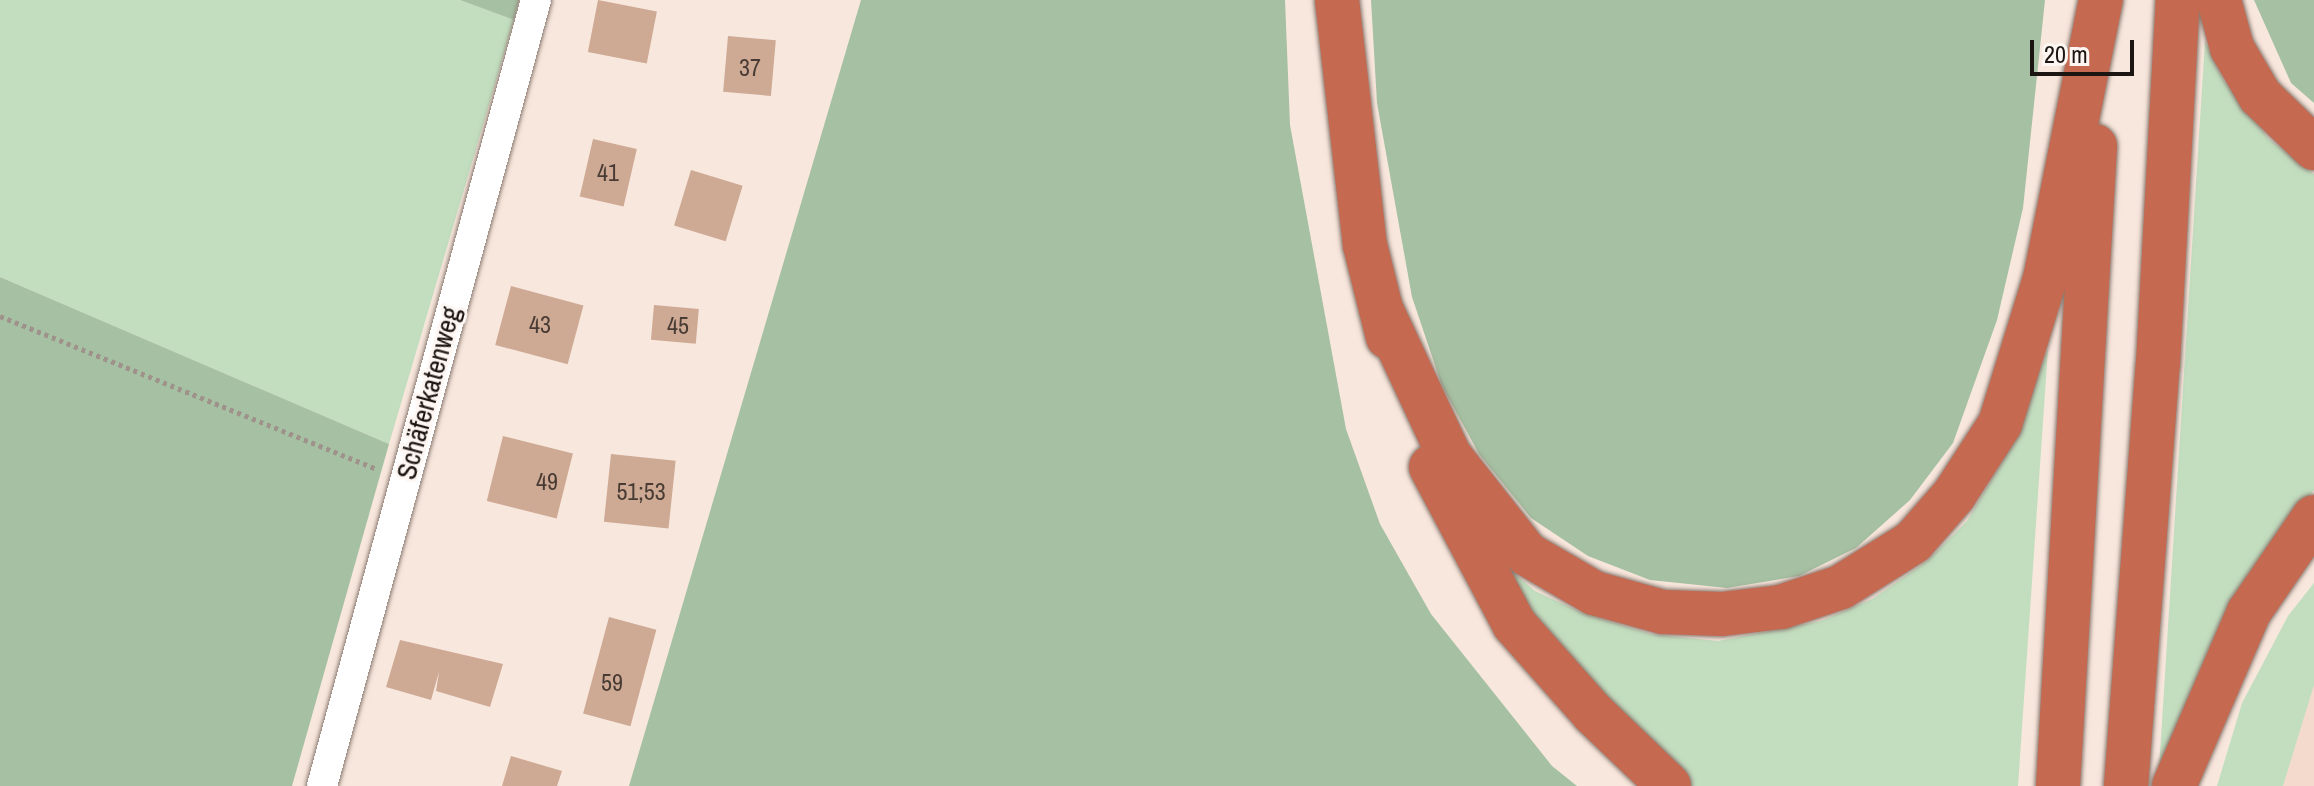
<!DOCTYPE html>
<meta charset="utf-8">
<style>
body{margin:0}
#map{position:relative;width:2314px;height:786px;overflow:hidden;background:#f8e7dd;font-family:"Archivo Narrow",sans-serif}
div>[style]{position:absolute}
.built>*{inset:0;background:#f3dacc}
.green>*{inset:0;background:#c2debf}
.forest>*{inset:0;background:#a5c0a2}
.building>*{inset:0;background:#ceaa95;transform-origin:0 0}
.path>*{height:5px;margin-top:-2.5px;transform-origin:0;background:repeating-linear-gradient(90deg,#9f928b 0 4px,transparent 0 8px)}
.roads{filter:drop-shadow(0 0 2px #8a7a71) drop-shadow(0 0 2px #8a7a71)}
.minor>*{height:30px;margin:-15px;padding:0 15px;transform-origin:15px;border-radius:15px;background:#fff}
.motorway>*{height:44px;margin:-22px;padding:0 22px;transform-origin:22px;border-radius:22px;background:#c56950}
span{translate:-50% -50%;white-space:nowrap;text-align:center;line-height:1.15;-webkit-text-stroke:6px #fdf6f2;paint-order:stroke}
.number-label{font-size:24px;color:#483b33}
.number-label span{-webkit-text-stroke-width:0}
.street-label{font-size:28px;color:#1c1612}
.scale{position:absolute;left:2030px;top:40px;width:104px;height:36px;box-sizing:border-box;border:4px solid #1c1612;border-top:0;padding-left:10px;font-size:24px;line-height:28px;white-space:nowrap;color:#1c1612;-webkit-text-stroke:6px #fdf6f2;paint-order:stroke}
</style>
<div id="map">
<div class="built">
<i style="clip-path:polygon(2314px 685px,2314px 786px,2283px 786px,2313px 687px)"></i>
</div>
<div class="green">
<i style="clip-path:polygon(0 0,460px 0,514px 20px,389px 444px,0 277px)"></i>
<i style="clip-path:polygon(2205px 41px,2224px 81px,2269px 139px,2314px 174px,2314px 490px,2261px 561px,2159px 769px)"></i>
<i style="clip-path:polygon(2048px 349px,2018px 786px,1691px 786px,1605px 708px,1476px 540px,1535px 591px,1585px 614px,1651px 634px,1718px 641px,1821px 621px,1872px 599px,1926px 562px,1967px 521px,2009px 450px)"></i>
<i style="clip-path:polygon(2314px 583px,2314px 685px,2283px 786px,2217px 786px,2242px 703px,2288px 616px)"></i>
</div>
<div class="forest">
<i style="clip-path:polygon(460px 0,519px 0,514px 20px)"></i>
<i style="clip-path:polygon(861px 0,1285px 0,1290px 125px,1346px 429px,1380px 524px,1431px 614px,1552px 766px,1577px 786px,629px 786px)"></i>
<i style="clip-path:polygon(1371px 0,2045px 0,2023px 208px,1997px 320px,1953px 443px,1910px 500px,1856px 548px,1799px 576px,1727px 588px,1650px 580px,1588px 556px,1531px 518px,1479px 454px,1442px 386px,1412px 297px,1377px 103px)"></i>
<i style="clip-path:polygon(2254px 0,2314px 0,2314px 103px,2291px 83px)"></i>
<i style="clip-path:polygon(0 277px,389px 444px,292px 786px,0 786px)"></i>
</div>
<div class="building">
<i style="left:598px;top:0;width:60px;height:53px;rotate:11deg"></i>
<i style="left:728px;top:36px;width:48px;height:56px;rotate:5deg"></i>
<i style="left:593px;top:139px;width:45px;height:59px;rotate:13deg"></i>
<i style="left:691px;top:170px;width:54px;height:58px;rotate:17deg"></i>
<i style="left:511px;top:286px;width:75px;height:61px;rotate:15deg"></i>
<i style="left:654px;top:305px;width:45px;height:35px;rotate:5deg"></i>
<i style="left:503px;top:436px;width:72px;height:67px;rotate:14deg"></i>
<i style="left:611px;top:454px;width:65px;height:68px;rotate:6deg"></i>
<i style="left:609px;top:617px;width:49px;height:100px;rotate:15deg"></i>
<i style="clip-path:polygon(400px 640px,503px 664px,490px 707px,436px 691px,439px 672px,431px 700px,386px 687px)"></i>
<i style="clip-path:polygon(511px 756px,562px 771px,557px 786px,502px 786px)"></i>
</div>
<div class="path">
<i style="left:0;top:316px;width:407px;rotate:22.1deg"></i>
</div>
<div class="roads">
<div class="minor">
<i style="left:322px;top:786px;width:815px;rotate:-74.77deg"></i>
</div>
<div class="motorway">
<i style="left:1337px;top:0;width:247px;rotate:83.5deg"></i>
<i style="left:1365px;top:245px;width:95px;rotate:76deg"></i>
<i style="left:2219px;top:0;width:50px;rotate:74.8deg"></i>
<i style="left:2232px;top:48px;width:56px;rotate:59.7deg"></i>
<i style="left:2260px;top:96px;width:75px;rotate:43.9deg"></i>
<i style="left:1381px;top:309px;width:161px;rotate:65deg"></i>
<i style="left:1449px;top:455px;width:126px;rotate:51.8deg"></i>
<i style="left:1527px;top:554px;width:78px;rotate:30.2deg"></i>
<i style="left:1594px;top:593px;width:72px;rotate:15.4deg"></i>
<i style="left:1663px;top:612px;width:59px;rotate:1.9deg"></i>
<i style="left:1722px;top:614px;width:59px;rotate:-6.8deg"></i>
<i style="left:1781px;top:607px;width:63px;rotate:-18.4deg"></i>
<i style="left:1841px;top:587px;width:85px;rotate:-32deg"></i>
<i style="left:1913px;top:542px;width:62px;rotate:-48.9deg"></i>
<i style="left:1954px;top:495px;width:85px;rotate:-57.1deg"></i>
<i style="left:2000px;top:424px;width:152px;rotate:-72.8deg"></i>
<i style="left:2045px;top:279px;width:285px;rotate:-78.7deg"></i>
<i style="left:1431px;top:467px;width:178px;rotate:62.1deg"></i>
<i style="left:1514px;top:624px;width:119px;rotate:48.4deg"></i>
<i style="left:1593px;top:713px;width:105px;rotate:43.8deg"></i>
<i style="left:2058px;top:786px;width:641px;rotate:-86.69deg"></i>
<i style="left:2126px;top:786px;width:423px;rotate:-85.7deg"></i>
<i style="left:2158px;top:364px;width:365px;rotate:-86.9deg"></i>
<i style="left:2174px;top:786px;width:189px;rotate:-66.7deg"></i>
<i style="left:2249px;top:612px;width:115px;rotate:-55.6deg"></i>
</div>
</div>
<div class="number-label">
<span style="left:750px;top:68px">37</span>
<span style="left:608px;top:173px">41</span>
<span style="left:540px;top:325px">43</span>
<span style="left:678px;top:326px">45</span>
<span style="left:547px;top:482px">49</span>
<span style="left:641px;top:492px">51;53</span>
<span style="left:612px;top:683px">59</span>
</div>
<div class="street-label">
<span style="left:428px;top:393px;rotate:-75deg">Schäferkatenweg</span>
</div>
<div class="scale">20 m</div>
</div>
